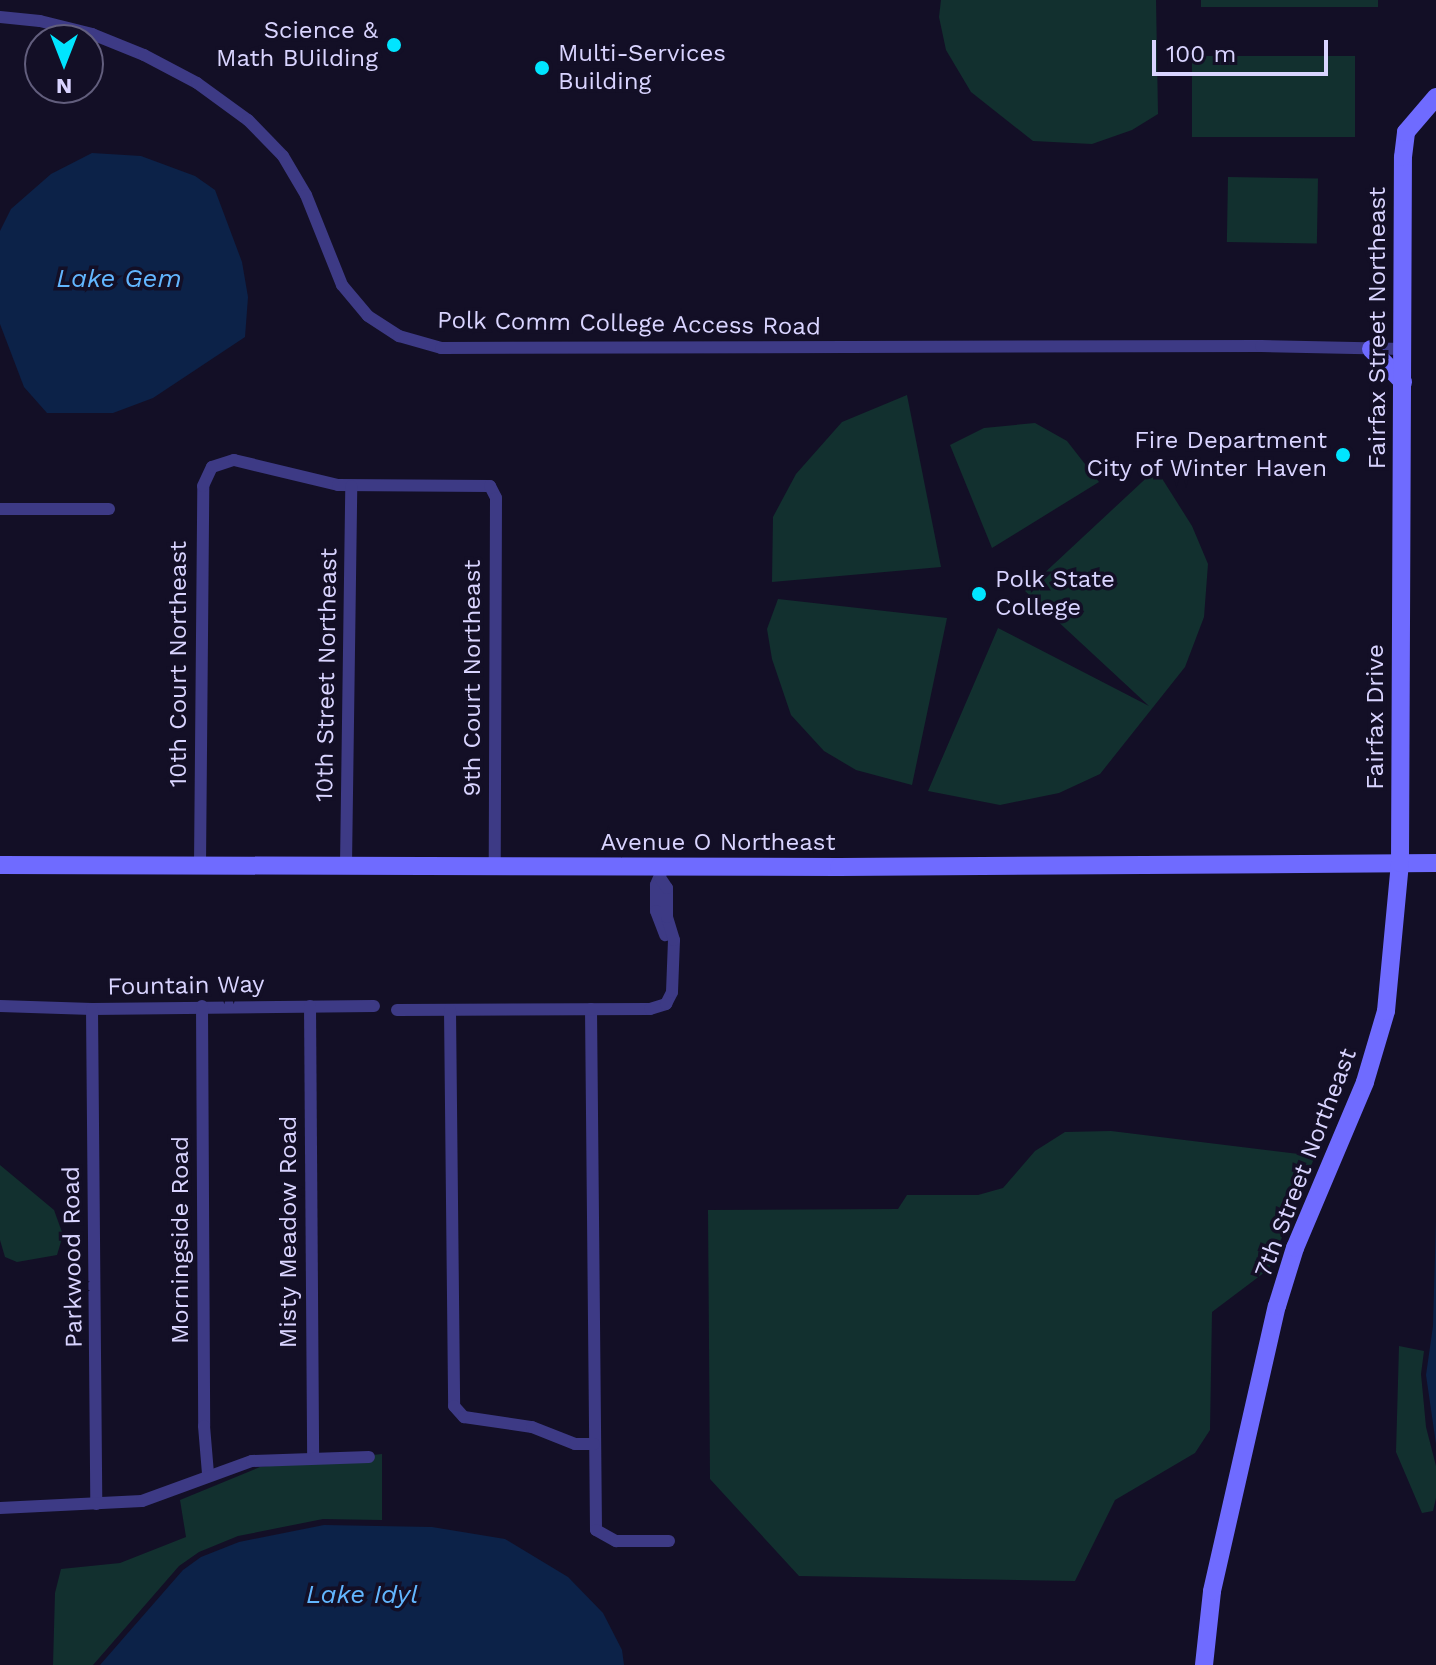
<!DOCTYPE html>
<style>
body{margin:0}
#map{position:relative;width:1436px;height:1665px;overflow:hidden;background:#130f26;font-family:"Work Sans",sans-serif}
div>[style]{position:absolute}
.green>*{inset:0;background:#12302f;transform-origin:0 0}
.water>*{inset:0;background:#0c2248}
.street>*{height:12px;margin:-6px;padding:0 6px;transform-origin:6px;border-radius:6px;background:#3d3a85}
.secondary>*{height:18px;margin:-9px;padding:0 9px;transform-origin:9px;border-radius:9px;background:#6f6bff}
.dots>*{width:22px;height:22px;translate:-50% -50%;box-sizing:border-box;border:4px solid #130f26;border-radius:50%}
span{translate:-50% -50%;white-space:nowrap;text-align:center;line-height:1.15;-webkit-text-stroke:7px #130f26;paint-order:stroke}
.poi-label{font-size:24px;color:#d9d4ff}
.right{translate:-100% -50%;text-align:right}
.left{translate:0 -50%;text-align:left}
.street-label{font-size:24px;color:#d9d4ff}
.water-label{font-size:26px;color:#62b6ff;font-style:italic}
.north{position:absolute;left:24px;top:24px;width:80px;height:80px;box-sizing:border-box;background:#130f26;border:2px solid #625e7d;border-radius:50%;rotate:180deg;font-size:22px;font-weight:700;line-height:32px;text-align:center;color:#d9d4ff}
.north::after{content:'';display:block;margin:auto;width:28px;height:36px;background:#00e5ff;clip-path:polygon(50% 0,100% 100%,50% 72%,0 100%)}
.scale{position:absolute;left:1152px;top:40px;width:176px;height:36px;box-sizing:border-box;border:4px solid #d9d4ff;border-top:0;padding-left:10px;font-size:24px;line-height:28px;white-space:nowrap;color:#d9d4ff;-webkit-text-stroke:6px #130f26;paint-order:stroke}
</style>
<div id="map">
<div class="green">
<i style="clip-path:polygon(941px 0,1156px 0,1158px 114px,1132px 130px,1092px 144px,1033px 141px,971px 92px,946px 50px,939px 17px)"></i>
<i style="left:1201px;top:0;width:177px;height:7px"></i>
<i style="left:1192px;top:56px;width:163px;height:81px"></i>
<i style="left:1228px;top:177px;width:90px;height:65px;rotate:1deg"></i>
<i style="clip-path:polygon(907px 395px,941px 567px,772px 582px,773px 517px,796px 474px,842px 422px)"></i>
<i style="clip-path:polygon(1035px 423px,1067px 441px,1099px 482px,992px 548px,950px 445px,984px 428px)"></i>
<i style="clip-path:polygon(1156px 469px,1192px 526px,1208px 564px,1204px 617px,1185px 667px,1100px 774px,1059px 793px,1000px 805px,928px 791px,998px 628px,1149px 706px,1025px 591px)"></i>
<i style="clip-path:polygon(778px 599px,947px 618px,912px 785px,856px 770px,824px 751px,791px 715px,772px 659px,767px 629px)"></i>
<i style="clip-path:polygon(1111px 1131px,1315px 1156px,1269px 1269px,1212px 1312px,1210px 1430px,1195px 1453px,1115px 1500px,1075px 1581px,799px 1576px,710px 1479px,708px 1210px,898px 1209px,907px 1195px,978px 1195px,1003px 1188px,1035px 1151px,1065px 1132px)"></i>
<i style="clip-path:polygon(0 1165px,54px 1210px,63px 1235px,57px 1255px,17px 1262px,5px 1257px,0 1240px)"></i>
<i style="clip-path:polygon(1399px 1346px,1424px 1351px,1421px 1374px,1426px 1427px,1436px 1466px,1436px 1498px,1433px 1511px,1422px 1513px,1396px 1452px)"></i>
<i style="clip-path:polygon(382px 1454px,382px 1520px,323px 1519px,238px 1536px,199px 1552px,179px 1566px,93px 1665px,53px 1665px,55px 1593px,61px 1569px,120px 1563px,186px 1537px,180px 1500px,260px 1467px)"></i>
</div>
<div class="water">
<i style="clip-path:polygon(92px 153px,141px 156px,195px 176px,215px 190px,242px 262px,248px 297px,245px 337px,153px 398px,113px 413px,47px 413px,24px 387px,0 324px,0 231px,11px 209px,51px 174px)"></i>
<i style="clip-path:polygon(1436px 1220px,1436px 1444px,1426px 1375px,1433px 1326px)"></i>
<i style="clip-path:polygon(324px 1525px,432px 1527px,505px 1539px,568px 1577px,603px 1613px,622px 1650px,624px 1665px,100px 1665px,183px 1570px,201px 1557px,239px 1542px)"></i>
</div>
<div class="street">
<i style="left:0;top:17px;width:40px;rotate:5.7deg"></i>
<i style="left:40px;top:21px;width:54px;rotate:14deg"></i>
<i style="left:92px;top:34px;width:56px;rotate:22deg"></i>
<i style="left:144px;top:55px;width:60px;rotate:27.8deg"></i>
<i style="left:197px;top:83px;width:63px;rotate:36deg"></i>
<i style="left:248px;top:120px;width:50px;rotate:45.8deg"></i>
<i style="left:283px;top:156px;width:45px;rotate:59.5deg"></i>
<i style="left:306px;top:195px;width:97px;rotate:68.2deg"></i>
<i style="left:342px;top:285px;width:40px;rotate:50deg"></i>
<i style="left:368px;top:316px;width:37px;rotate:33deg"></i>
<i style="left:399px;top:336px;width:44px;rotate:15.9deg"></i>
<i style="left:441px;top:348px;width:820px;rotate:-0.14deg"></i>
<i style="left:1261px;top:346px;width:142px;rotate:1.2deg"></i>
<i style="left:0;top:509px;width:109px"></i>
<i style="left:200px;top:865px;width:379px;rotate:-89.5deg"></i>
<i style="left:203px;top:486px;width:21px;rotate:-65deg"></i>
<i style="left:212px;top:467px;width:23px;rotate:-18deg"></i>
<i style="left:234px;top:460px;width:107px;rotate:13.5deg"></i>
<i style="left:338px;top:485px;width:152px;rotate:0.4deg"></i>
<i style="left:490px;top:486px;width:13px;rotate:63deg"></i>
<i style="left:496px;top:498px;width:369px;rotate:90.2deg"></i>
<i style="left:346px;top:865px;width:379px;rotate:-89.2deg"></i>
<i style="left:661px;top:873px;width:13px;rotate:113deg"></i>
<i style="left:656px;top:885px;width:26px;rotate:90deg"></i>
<i style="left:656px;top:911px;width:26px;rotate:69deg"></i>
<i style="left:0;top:1006px;width:92px;rotate:1.9deg"></i>
<i style="left:92px;top:1009px;width:282px;rotate:-0.6deg"></i>
<i style="left:202px;top:1006px;width:420px;rotate:89.7deg"></i>
<i style="left:204px;top:1426px;width:48px;rotate:85.2deg"></i>
<i style="left:310px;top:1006px;width:452px;rotate:89.6deg"></i>
<i style="left:92px;top:1009px;width:495px;rotate:89.5deg"></i>
<i style="left:591px;top:1009px;width:521px;rotate:89.45deg"></i>
<i style="left:596px;top:1530px;width:23px;rotate:29deg"></i>
<i style="left:616px;top:1541px;width:53px"></i>
<i style="left:397px;top:1010px;width:253px;rotate:-0.2deg"></i>
<i style="left:650px;top:1009px;width:17px;rotate:-17deg"></i>
<i style="left:666px;top:1004px;width:13px;rotate:-63deg"></i>
<i style="left:672px;top:992px;width:52px;rotate:-87.8deg"></i>
<i style="left:674px;top:940px;width:24px;rotate:-107deg"></i>
<i style="left:667px;top:917px;width:29px;rotate:-90deg"></i>
<i style="left:667px;top:888px;width:11px;rotate:-124deg"></i>
<i style="left:450px;top:1010px;width:396px;rotate:89.4deg"></i>
<i style="left:454px;top:1406px;width:15px;rotate:48deg"></i>
<i style="left:464px;top:1417px;width:69px;rotate:8.4deg"></i>
<i style="left:532px;top:1427px;width:46px;rotate:21.6deg"></i>
<i style="left:575px;top:1444px;width:19px"></i>
<i style="left:0;top:1508px;width:142px;rotate:-2.8deg"></i>
<i style="left:142px;top:1501px;width:117px;rotate:-20deg"></i>
<i style="left:252px;top:1461px;width:117px;rotate:-2deg"></i>
</div>
<div class="secondary">
<i style="left:1371px;top:349px;width:46px;rotate:45.9deg"></i>
<i style="left:0;top:865px;width:839px;rotate:0.14deg"></i>
<i style="left:839px;top:867px;width:597px;rotate:-0.38deg"></i>
<i style="left:1204px;top:1665px;width:74px;rotate:-83.8deg"></i>
<i style="left:1212px;top:1591px;width:292px;rotate:-77.2deg"></i>
<i style="left:1277px;top:1306px;width:61px;rotate:-72.8deg"></i>
<i style="left:1295px;top:1248px;width:180px;rotate:-67.1deg"></i>
<i style="left:1365px;top:1082px;width:74px;rotate:-73.5deg"></i>
<i style="left:1386px;top:1011px;width:149px;rotate:-84.6deg"></i>
<i style="left:1400px;top:863px;width:706px;rotate:-89.76deg"></i>
<i style="left:1403px;top:157px;width:25px;rotate:-83deg"></i>
<i style="left:1406px;top:132px;width:46px;rotate:-49.4deg"></i>
</div>
<div class="dots">
<i style="left:394px;top:45px;background:#00e5ff"></i>
<i style="left:542px;top:68px;background:#00e5ff"></i>
<i style="left:1343px;top:455px;background:#00e5ff"></i>
<i style="left:979px;top:594px;background:#00e5ff"></i>
</div>
<div class="poi-label">
<span class="right" style="left:378px;top:45px">Science &amp;<br>Math BUilding</span>
<span class="left" style="left:558px;top:68px">Multi-Services<br>Building</span>
<span class="right" style="left:1327px;top:455px">Fire Department<br>City of Winter Haven</span>
<span class="left" style="left:995px;top:594px">Polk State<br>College</span>
</div>
<div class="street-label">
<span style="left:629px;top:324px;rotate:1deg">Polk Comm College Access Road</span>
<span style="left:1378px;top:328px;rotate:-90deg">Fairfax Street Northeast</span>
<span style="left:179px;top:664px;rotate:-90deg">10th Court Northeast</span>
<span style="left:327px;top:675px;rotate:-89deg">10th Street Northeast</span>
<span style="left:473px;top:678px;rotate:-90deg">9th Court Northeast</span>
<span style="left:1376px;top:717px;rotate:-90deg">Fairfax Drive</span>
<span style="left:718px;top:843px">Avenue O Northeast</span>
<span style="left:186px;top:986px;rotate:-1deg">Fountain Way</span>
<span style="left:1306px;top:1163px;rotate:-69deg">7th Street Northeast</span>
<span style="left:289px;top:1232px;rotate:-90deg">Misty Meadow Road</span>
<span style="left:181px;top:1240px;rotate:-90deg">Morningside Road</span>
<span style="left:73px;top:1257px;rotate:-91deg">Parkwood Road</span>
</div>
<div class="water-label">
<span style="left:119px;top:279px">Lake Gem</span>
<span style="left:362px;top:1595px">Lake Idyl</span>
</div>
<div class="north">N</div>
<div class="scale">100 m</div>
</div>
